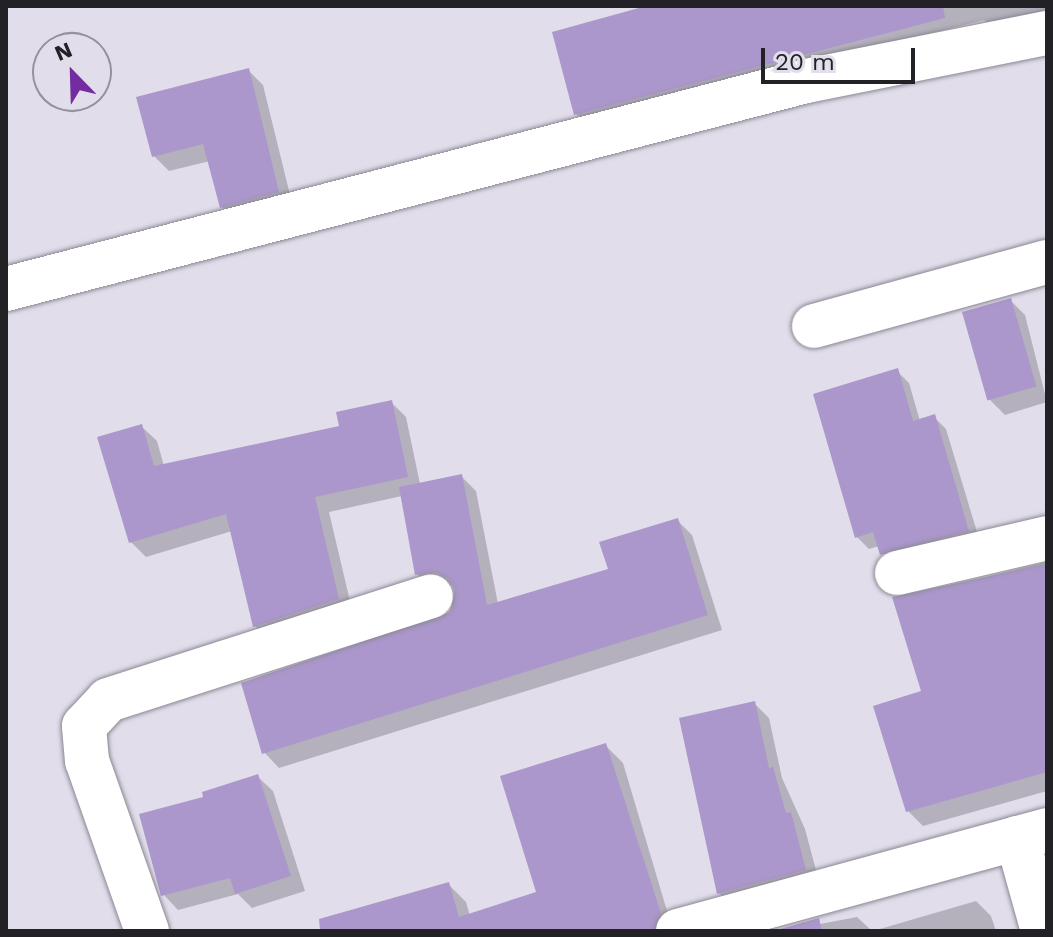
<!DOCTYPE html>
<style>
body{margin:0}
#map{position:relative;width:1053px;height:937px;overflow:hidden;background:#e2ddeb;font-family:"Work Sans",sans-serif}
div>[style]{position:absolute}
.shadow>*{inset:0;background:#0003}
.building>*{inset:0;background:#ab97cb;transform-origin:0 0}
.roads{filter:drop-shadow(0 0 2px #8b8793) drop-shadow(0 0 2px #8b8793)}
.minor>*{height:44px;margin:-22px;padding:0 22px;transform-origin:22px;border-radius:22px;background:#fff}
span{translate:-50% -50%;white-space:nowrap;text-align:center;line-height:1.15;-webkit-text-stroke:6px #e2ddeb;paint-order:stroke}
.frame{position:absolute;inset:0;border:8px solid #222126;pointer-events:none}
.north{position:absolute;left:32px;top:32px;width:80px;height:80px;box-sizing:border-box;background:#e2ddeb;border:2px solid #95929c;border-radius:50%;rotate:337deg;font-size:22px;font-weight:700;line-height:32px;text-align:center;color:#222126}
.north::after{content:'';display:block;margin:auto;width:28px;height:36px;background:#732da1;clip-path:polygon(50% 0,100% 100%,50% 72%,0 100%)}
.scale{position:absolute;left:761px;top:48px;width:154px;height:36px;box-sizing:border-box;border:4px solid #222126;border-top:0;padding-left:10px;font-size:24px;line-height:28px;white-space:nowrap;color:#222126;-webkit-text-stroke:6px #e2ddeb;paint-order:stroke}
</style>
<div id="map">
<div class="shadow">
<i style="clip-path:polygon(663px 6px,1047px 6px,1047px 16px,991px 27px,984px 20px,583px 121px,576px 114px)"></i>
<i style="clip-path:polygon(248px 70px,263px 85px,293px 207px,237px 222px,222px 207px,210px 161px,169px 171px,154px 156px)"></i>
<i style="clip-path:polygon(1010px 300px,1025px 315px,1047px 402px,1005px 415px,990px 400px)"></i>
<i style="clip-path:polygon(897px 371px,909px 383px,920px 421px,934px 417px,946px 429px,980px 542px,893px 566px,879px 546px,869px 549px,857px 537px)"></i>
<i style="clip-path:polygon(391px 402px,406px 417px,420px 484px,461px 476px,476px 491px,498px 604px,610px 570px,677px 520px,692px 535px,722px 630px,279px 768px,264px 752px,440px 622px,457px 602px,452px 586px,432px 589px,417px 574px,402px 496px,329px 512px,353px 614px,270px 641px,255px 626px,232px 531px,146px 557px,131px 542px,141px 426px,157px 441px,164px 466px,341px 427px)"></i>
<i style="clip-path:polygon(1047px 562px,1047px 791px,923px 826px,908px 811px,923px 692px,895px 599px)"></i>
<i style="clip-path:polygon(754px 703px,769px 718px,782px 778px,805px 829px,820px 885px,734px 908px,719px 893px)"></i>
<i style="clip-path:polygon(606px 746px,623px 763px,673px 931px,374px 931px,448px 884px,466px 902px,470px 916px,538px 893px)"></i>
<i style="clip-path:polygon(257px 776px,273px 791px,305px 891px,252px 908px,238px 894px,178px 910px,163px 894px)"></i>
<i style="clip-path:polygon(976px 901px,991px 916px,996px 931px,873px 931px)"></i>
<i style="clip-path:polygon(857px 917px,872px 931px,783px 931px)"></i>
</div>
<div class="building">
<i style="clip-path:polygon(646px 6px,943px 6px,945px 18px,574px 115px,552px 32px)"></i>
<i style="clip-path:polygon(249px 68px,279px 192px,220px 208px,203px 144px,152px 157px,136px 97px)"></i>
<i style="left:1011px;top:298px;width:92px;height:51px;rotate:74deg"></i>
<i style="clip-path:polygon(898px 368px,913px 421px,935px 414px,969px 531px,880px 555px,873px 532px,855px 538px,813px 394px)"></i>
<i style="clip-path:polygon(392px 400px,408px 477px,315px 497px,339px 599px,253px 627px,226px 514px,129px 543px,97px 437px,142px 424px,154px 466px,339px 426px,336px 412px)"></i>
<i style="clip-path:polygon(462px 474px,487px 605px,608px 569px,599px 542px,678px 518px,708px 615px,262px 754px,241px 683px,450px 612px,455px 589px,448px 578px,435px 572px,415px 575px,399px 487px)"></i>
<i style="clip-path:polygon(1047px 564px,1047px 772px,906px 812px,873px 706px,921px 691px,892px 597px)"></i>
<i style="clip-path:polygon(755px 701px,769px 768px,773px 767px,786px 813px,791px 812px,806px 870px,717px 894px,679px 718px)"></i>
<i style="clip-path:polygon(606px 743px,661px 913px,654px 931px,320px 931px,319px 919px,449px 882px,459px 917px,536px 892px,500px 776px)"></i>
<i style="clip-path:polygon(258px 774px,291px 876px,235px 894px,230px 878px,161px 896px,139px 814px,203px 797px,202px 792px)"></i>
<i style="clip-path:polygon(819px 918px,822px 931px,773px 931px)"></i>
</div>
<div class="roads">
<div class="minor">
<i style="left:6px;top:289px;width:827px;rotate:-14.57deg"></i>
<i style="left:806px;top:81px;width:246px;rotate:-11.3deg"></i>
<i style="left:814px;top:326px;width:242px;rotate:-15.4deg"></i>
<i style="left:897px;top:573px;width:154px;rotate:-13.1deg"></i>
<i style="left:1017px;top:838px;width:97px;rotate:74.4deg"></i>
<i style="left:147px;top:931px;width:180px;rotate:-109.4deg"></i>
<i style="left:87px;top:761px;width:35px;rotate:-95deg"></i>
<i style="left:84px;top:726px;width:35px;rotate:-47deg"></i>
<i style="left:108px;top:700px;width:339px;rotate:-17.8deg"></i>
<i style="left:678px;top:931px;width:383px;rotate:-15.3deg"></i>
</div>
</div>
<div class="frame"></div>
<div class="north">N</div>
<div class="scale">20 m</div>
</div>
